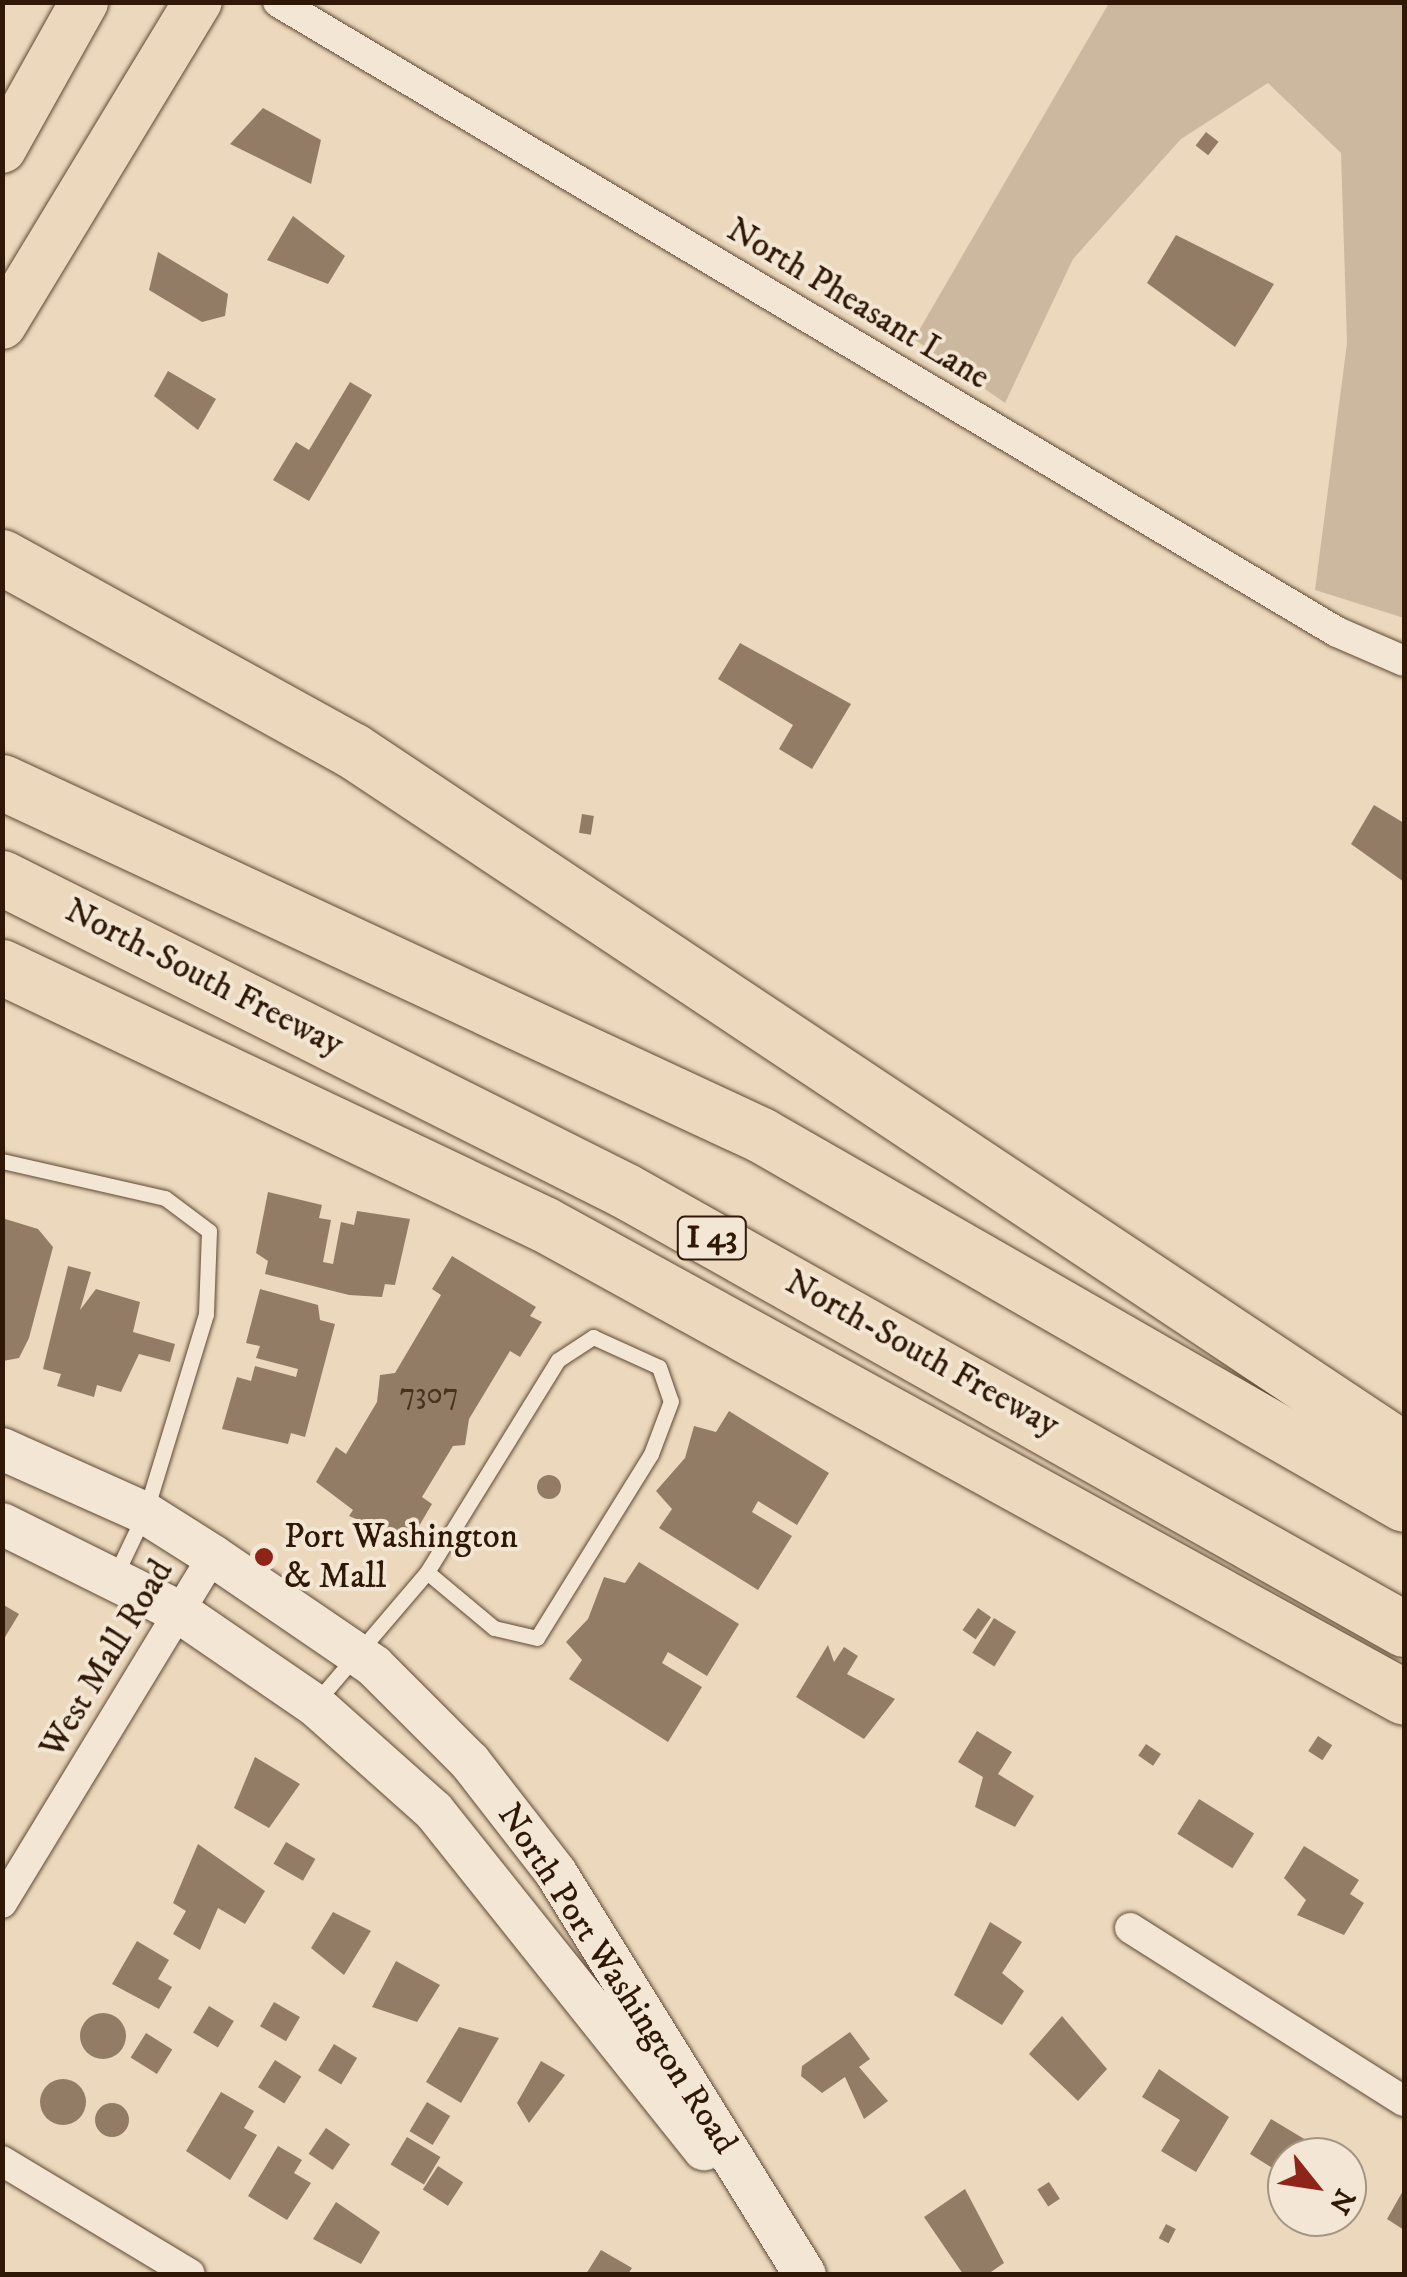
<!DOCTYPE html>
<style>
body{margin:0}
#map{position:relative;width:1407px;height:2277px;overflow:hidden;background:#ecd9bd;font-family:"IM FELL DW Pica",serif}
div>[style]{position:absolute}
.green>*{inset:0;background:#ccb89e}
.building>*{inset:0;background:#927c65;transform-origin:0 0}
.round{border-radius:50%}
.roads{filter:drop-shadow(0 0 2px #5f4834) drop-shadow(0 0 2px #5f4834)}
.lane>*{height:15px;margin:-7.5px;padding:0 7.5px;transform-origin:7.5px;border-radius:7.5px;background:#f3e6d4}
.street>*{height:30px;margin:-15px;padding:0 15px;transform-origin:15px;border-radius:15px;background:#f3e6d4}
.secondary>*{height:42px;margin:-21px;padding:0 21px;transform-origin:21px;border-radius:21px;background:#f3e6d4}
.primary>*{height:48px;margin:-24px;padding:0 24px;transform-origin:24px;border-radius:24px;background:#ecd9bd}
.highway>*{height:55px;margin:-27.5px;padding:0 27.5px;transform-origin:27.5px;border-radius:27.5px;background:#ecd9bd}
.dots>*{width:28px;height:28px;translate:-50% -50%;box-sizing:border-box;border:5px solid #f3e6d4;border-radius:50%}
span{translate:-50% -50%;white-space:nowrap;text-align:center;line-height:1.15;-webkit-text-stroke:8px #f3e6d4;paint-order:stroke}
.number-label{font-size:30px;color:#48311e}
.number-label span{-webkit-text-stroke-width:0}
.shield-label span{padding:2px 8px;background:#f3e6d4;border:2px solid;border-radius:8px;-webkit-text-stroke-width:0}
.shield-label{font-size:32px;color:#301806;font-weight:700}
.street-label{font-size:35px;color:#301806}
.poi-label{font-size:35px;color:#301806}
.left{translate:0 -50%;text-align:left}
.frame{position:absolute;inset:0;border:5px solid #301806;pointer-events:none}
.north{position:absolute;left:1267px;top:2137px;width:100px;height:100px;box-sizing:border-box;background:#f3e6d4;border:2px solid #a59482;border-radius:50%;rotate:120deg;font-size:28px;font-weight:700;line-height:40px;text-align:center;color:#301806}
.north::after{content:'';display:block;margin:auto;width:35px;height:45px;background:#8f2418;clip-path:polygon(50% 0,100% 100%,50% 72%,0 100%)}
</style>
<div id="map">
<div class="green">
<i style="clip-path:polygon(1109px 3px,1404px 3px,1404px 618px,1315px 590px,1347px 343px,1341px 153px,1268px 83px,1181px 139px,1073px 259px,1005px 403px,914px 339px)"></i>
</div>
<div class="building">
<i style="clip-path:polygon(263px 108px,321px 140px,311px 184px,230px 144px)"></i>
<i style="left:1206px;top:132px;width:16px;height:17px;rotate:38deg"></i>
<i style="clip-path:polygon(293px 216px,345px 256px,328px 284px,267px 260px)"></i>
<i style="clip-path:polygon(1176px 235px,1274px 284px,1235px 347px,1147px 283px)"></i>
<i style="clip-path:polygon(158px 252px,228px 294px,225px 316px,202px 322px,149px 290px)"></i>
<i style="clip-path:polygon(168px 371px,216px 399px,198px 430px,154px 396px)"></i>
<i style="clip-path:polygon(350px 382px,372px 395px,309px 501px,273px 480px,296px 442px,309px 450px)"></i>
<i style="clip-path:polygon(740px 643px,851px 704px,812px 769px,779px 749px,793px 725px,718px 679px)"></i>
<i style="clip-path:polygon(1374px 805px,1404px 823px,1404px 882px,1351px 844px)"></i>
<i style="left:582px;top:814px;width:12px;height:19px;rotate:9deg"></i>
<i style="clip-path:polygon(268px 1192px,322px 1205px,319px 1218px,331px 1220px,323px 1262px,333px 1264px,341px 1222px,354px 1225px,357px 1211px,410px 1219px,395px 1285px,385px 1284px,382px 1297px,349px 1295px,265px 1274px,268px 1261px,256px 1253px)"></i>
<i style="clip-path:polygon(2px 1218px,38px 1229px,53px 1247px,29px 1338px,19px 1358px,3px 1361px)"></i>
<i style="clip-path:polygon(452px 1256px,536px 1307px,530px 1316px,542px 1322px,520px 1357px,510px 1351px,469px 1419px,465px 1445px,453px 1446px,422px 1497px,432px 1504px,412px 1538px,398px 1536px,349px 1516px,353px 1510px,316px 1482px,336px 1447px,346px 1454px,377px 1402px,380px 1375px,395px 1373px,441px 1295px,432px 1289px)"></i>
<i style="clip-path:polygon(68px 1266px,91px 1272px,80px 1310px,96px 1289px,140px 1302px,133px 1332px,175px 1344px,170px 1362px,139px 1354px,121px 1392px,97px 1385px,94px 1397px,57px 1386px,61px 1374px,43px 1369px)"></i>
<i style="clip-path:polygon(260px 1289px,318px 1305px,320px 1320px,335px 1324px,305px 1437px,291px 1433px,288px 1444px,222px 1429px,237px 1377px,251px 1381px,255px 1366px,296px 1377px,298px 1369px,256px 1358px,260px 1346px,246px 1343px)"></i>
<i style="clip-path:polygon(729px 1411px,829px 1473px,797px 1525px,758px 1501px,752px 1512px,792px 1536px,758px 1590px,659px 1528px,672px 1509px,656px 1491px,685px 1458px,694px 1426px,716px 1432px)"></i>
<i class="round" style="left:537px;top:1475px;width:24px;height:24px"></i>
<i style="clip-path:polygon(639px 1562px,739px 1624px,707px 1676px,668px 1652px,662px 1663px,702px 1687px,668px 1742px,569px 1679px,582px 1660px,566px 1642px,588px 1619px,604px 1577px,625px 1583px)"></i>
<i style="clip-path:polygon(2px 1604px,19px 1614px,2px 1642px)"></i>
<i style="left:978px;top:1608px;width:16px;height:27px;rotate:35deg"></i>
<i style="left:994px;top:1618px;width:26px;height:41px;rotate:32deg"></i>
<i style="clip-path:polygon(828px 1645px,834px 1662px,844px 1647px,858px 1656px,847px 1674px,895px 1699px,864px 1739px,796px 1697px)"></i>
<i style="clip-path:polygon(977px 1731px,1012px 1752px,998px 1774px,1034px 1796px,1015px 1827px,975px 1807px,983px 1777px,958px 1762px)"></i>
<i style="left:1318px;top:1736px;width:17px;height:18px;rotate:33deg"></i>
<i style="left:1146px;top:1744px;width:18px;height:14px;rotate:34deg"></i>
<i style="clip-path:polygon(255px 1757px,300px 1784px,269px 1828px,234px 1808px)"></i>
<i style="left:1199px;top:1799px;width:65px;height:41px;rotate:32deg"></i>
<i style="left:286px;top:1842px;width:34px;height:25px;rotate:30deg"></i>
<i style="clip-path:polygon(198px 1844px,265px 1891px,245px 1924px,218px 1908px,200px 1950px,173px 1934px,186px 1911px,173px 1903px)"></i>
<i style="clip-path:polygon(1304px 1846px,1359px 1880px,1350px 1894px,1364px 1903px,1344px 1935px,1297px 1915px,1306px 1900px,1284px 1878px)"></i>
<i style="clip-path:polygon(333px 1912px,371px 1931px,344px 1975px,311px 1948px)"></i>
<i style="clip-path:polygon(990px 1922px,1022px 1942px,1002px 1973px,1024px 1991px,1002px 2025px,954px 1995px)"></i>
<i style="clip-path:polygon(137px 1941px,169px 1960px,158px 1979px,172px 1987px,159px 2009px,112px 1984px)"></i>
<i style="clip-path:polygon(396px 1961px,440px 1985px,417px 2022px,372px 2007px)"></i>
<i style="left:274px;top:2002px;width:30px;height:28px;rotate:30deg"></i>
<i style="left:209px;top:2006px;width:29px;height:31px;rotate:31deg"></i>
<i class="round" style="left:80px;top:2013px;width:46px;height:46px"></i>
<i style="clip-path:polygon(1062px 2016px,1107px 2069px,1078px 2101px,1029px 2054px)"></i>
<i style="clip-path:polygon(459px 2027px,499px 2038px,461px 2103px,426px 2082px)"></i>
<i style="clip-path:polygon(850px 2032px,870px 2059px,859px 2067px,888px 2101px,864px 2119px,845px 2077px,822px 2093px,801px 2076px,802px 2066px)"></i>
<i style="left:146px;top:2033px;width:31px;height:29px;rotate:32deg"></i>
<i style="left:334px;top:2044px;width:27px;height:31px;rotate:31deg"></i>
<i style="left:275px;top:2060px;width:31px;height:32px;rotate:32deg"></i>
<i style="clip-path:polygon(541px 2061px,565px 2075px,529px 2123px,517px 2103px)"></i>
<i style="clip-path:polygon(1159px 2069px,1229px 2117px,1196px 2172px,1161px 2151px,1180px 2120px,1142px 2097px)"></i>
<i class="round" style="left:40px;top:2079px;width:46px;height:46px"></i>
<i style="clip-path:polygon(221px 2092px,254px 2111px,244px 2128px,257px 2135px,230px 2180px,186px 2151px)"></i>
<i style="left:427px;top:2102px;width:27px;height:34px;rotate:31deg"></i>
<i class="round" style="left:95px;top:2103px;width:34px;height:34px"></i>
<i style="clip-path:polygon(1271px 2119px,1321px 2149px,1326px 2142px,1359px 2162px,1351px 2174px,1347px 2157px,1287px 2157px,1287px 2177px,1250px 2154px)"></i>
<i style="left:326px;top:2128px;width:29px;height:31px;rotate:34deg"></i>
<i style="left:407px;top:2137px;width:39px;height:32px;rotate:31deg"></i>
<i style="clip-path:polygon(278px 2146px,302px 2160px,294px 2173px,311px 2183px,287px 2220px,248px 2196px)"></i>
<i style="left:438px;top:2166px;width:30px;height:28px;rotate:33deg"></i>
<i style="left:1049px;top:2182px;width:20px;height:14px;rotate:57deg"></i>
<i style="clip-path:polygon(965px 2189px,1004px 2263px,988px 2274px,963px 2274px,924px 2217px)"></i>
<i style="clip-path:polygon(1404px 2189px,1404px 2230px,1387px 2219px)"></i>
<i style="clip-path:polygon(336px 2202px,380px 2232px,361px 2264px,313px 2239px)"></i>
<i style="left:1166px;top:2224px;width:11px;height:16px;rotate:27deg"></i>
<i style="clip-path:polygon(601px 2250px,632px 2268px,628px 2274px,586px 2274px)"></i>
</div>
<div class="roads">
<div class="lane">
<i style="left:2px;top:1161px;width:167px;rotate:12.8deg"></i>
<i style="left:165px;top:1198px;width:55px;rotate:36.9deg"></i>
<i style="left:209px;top:1231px;width:83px;rotate:92.1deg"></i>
<i style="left:206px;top:1314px;width:208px;rotate:107deg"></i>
<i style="left:145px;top:1513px;width:70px;rotate:115.5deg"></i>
<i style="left:317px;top:1701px;width:170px;rotate:-49.5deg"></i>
<i style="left:427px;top:1572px;width:249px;rotate:-58.3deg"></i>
<i style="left:558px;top:1360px;width:42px;rotate:-33.3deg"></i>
<i style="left:593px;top:1337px;width:72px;rotate:24.4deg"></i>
<i style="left:659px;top:1367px;width:36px;rotate:71deg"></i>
<i style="left:671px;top:1401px;width:57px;rotate:110.7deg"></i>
<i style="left:651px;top:1454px;width:216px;rotate:121.8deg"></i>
<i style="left:537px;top:1638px;width:44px;rotate:-166.9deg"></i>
<i style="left:494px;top:1628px;width:87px;rotate:-140.1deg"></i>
</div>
<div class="street">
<i style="left:278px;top:2px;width:1232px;rotate:30.75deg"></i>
<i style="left:1337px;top:632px;width:73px;rotate:23.4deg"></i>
<i style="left:2px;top:1903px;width:406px;rotate:-58.7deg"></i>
<i style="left:1130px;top:1928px;width:324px;rotate:32.3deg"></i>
<i style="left:2px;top:2161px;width:219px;rotate:31deg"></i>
</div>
<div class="secondary">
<i style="left:2px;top:1449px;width:157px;rotate:24.1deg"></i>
<i style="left:145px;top:1513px;width:80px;rotate:32.3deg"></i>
<i style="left:213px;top:1556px;width:195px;rotate:34.3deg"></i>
<i style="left:374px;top:1666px;width:136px;rotate:45deg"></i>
<i style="left:470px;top:1762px;width:140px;rotate:52.2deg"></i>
<i style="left:556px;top:1873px;width:472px;rotate:58.2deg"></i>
<i style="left:2px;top:1524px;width:198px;rotate:26.4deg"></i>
<i style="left:179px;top:1612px;width:165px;rotate:34.4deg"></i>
<i style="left:315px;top:1705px;width:159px;rotate:41.7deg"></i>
<i style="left:434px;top:1811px;width:433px;rotate:51.4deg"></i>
</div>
<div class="primary">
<i style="left:2px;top:149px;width:168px;rotate:-60.8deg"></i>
<i style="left:2px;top:325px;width:378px;rotate:-58.8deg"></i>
</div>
<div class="highway">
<i style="left:2px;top:557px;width:400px;rotate:28.9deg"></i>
<i style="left:352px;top:750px;width:1264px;rotate:33.64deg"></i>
<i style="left:2px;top:782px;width:837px;rotate:24.94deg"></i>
<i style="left:761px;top:1135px;width:741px;rotate:29.85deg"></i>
<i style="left:2px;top:878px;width:696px;rotate:26.64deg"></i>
<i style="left:624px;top:1190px;width:895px;rotate:29.37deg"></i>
<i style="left:2px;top:967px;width:600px;rotate:25.37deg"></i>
<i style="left:544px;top:1224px;width:981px;rotate:28.81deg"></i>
</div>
</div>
<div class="dots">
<i style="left:264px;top:1557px;background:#8f2418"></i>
</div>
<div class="number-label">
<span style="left:429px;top:1395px">7307</span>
</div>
<div class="shield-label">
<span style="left:712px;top:1238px">I 43</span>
</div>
<div class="street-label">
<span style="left:858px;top:304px;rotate:31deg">North Pheasant Lane</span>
<span style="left:204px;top:978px;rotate:27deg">North-South Freeway</span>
<span style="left:922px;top:1354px;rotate:29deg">North-South Freeway</span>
<span style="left:107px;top:1659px;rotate:-59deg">West Mall Road</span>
<span style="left:617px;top:1979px;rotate:57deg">North Port Washington Road</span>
</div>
<div class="poi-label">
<span class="left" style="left:284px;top:1557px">Port Washington<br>&amp; Mall</span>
</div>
<div class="frame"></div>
<div class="north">N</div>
</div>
